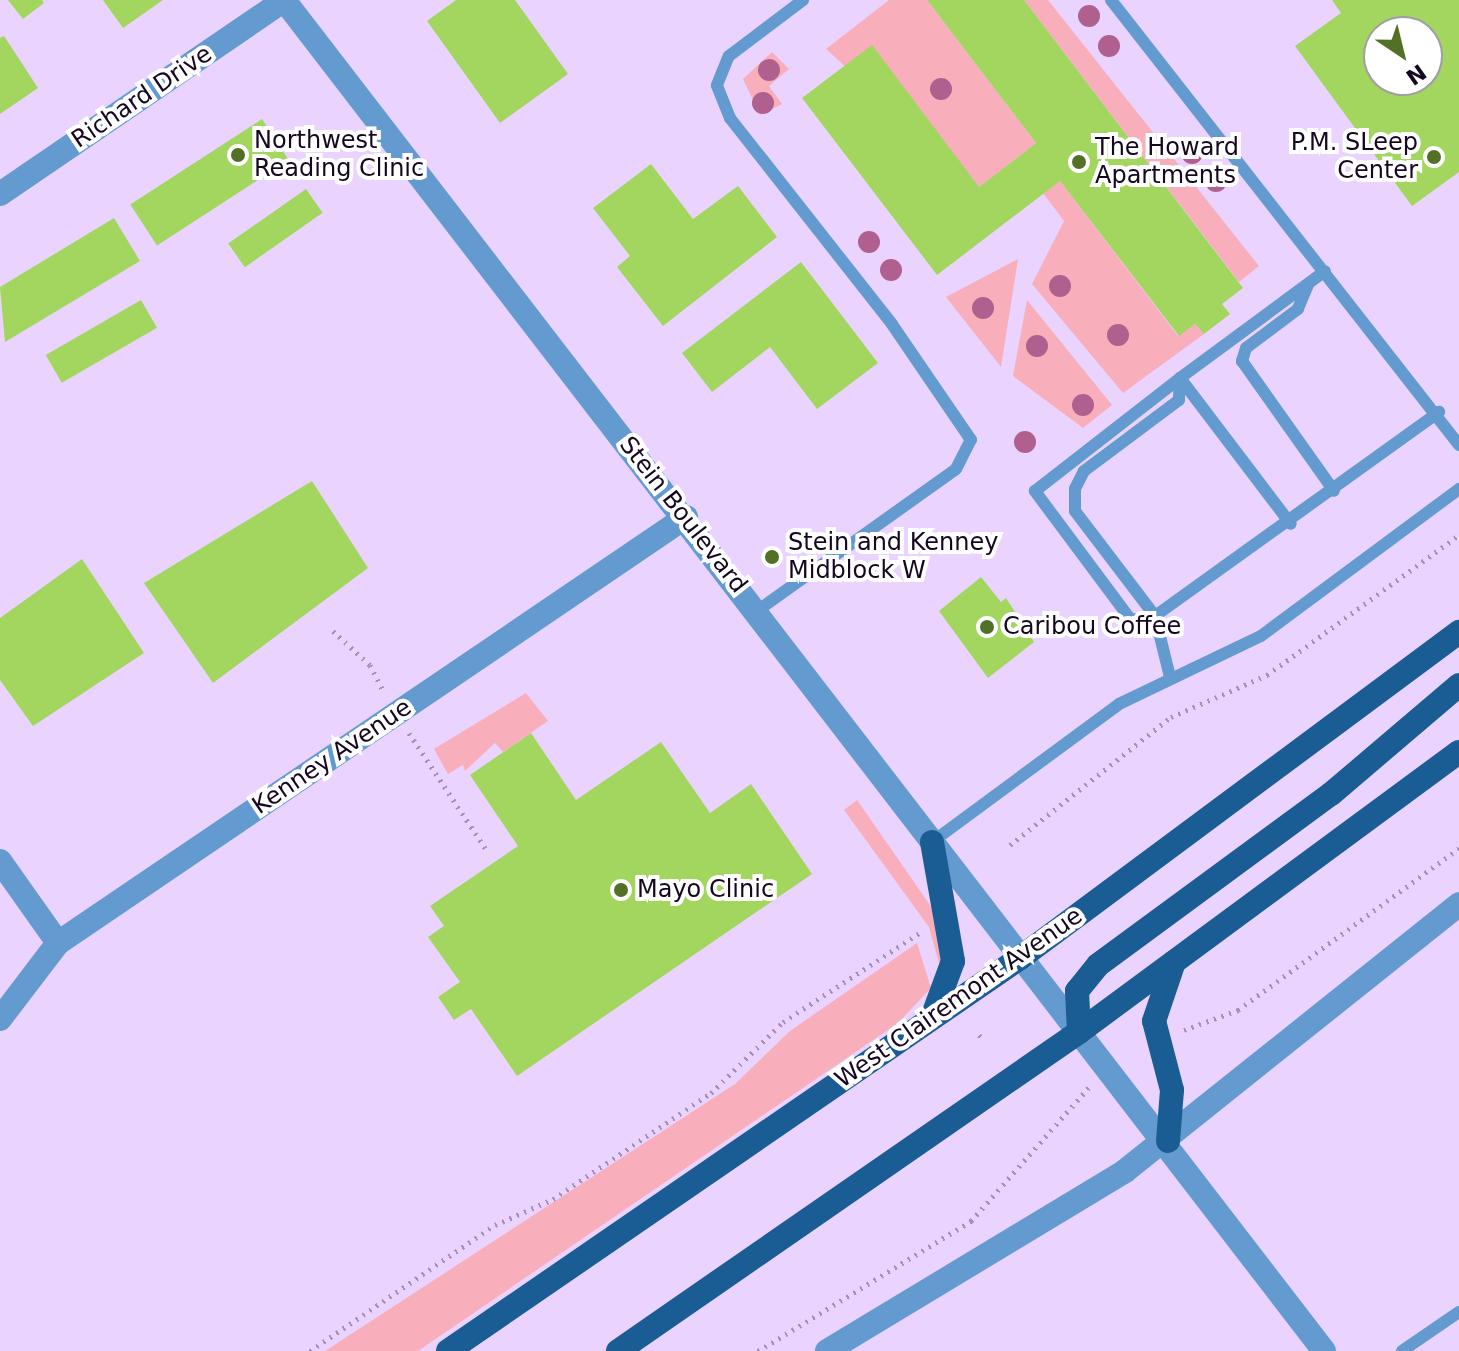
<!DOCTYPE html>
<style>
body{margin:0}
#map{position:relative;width:1459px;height:1351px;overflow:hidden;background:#ead3ff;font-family:"DejaVu Sans",sans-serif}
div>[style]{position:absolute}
.green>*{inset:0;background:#f8afbb}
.building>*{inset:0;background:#a3d65e;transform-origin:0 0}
.path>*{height:5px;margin-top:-2.5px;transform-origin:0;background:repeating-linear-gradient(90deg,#a490b6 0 2px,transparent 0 8px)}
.lane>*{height:12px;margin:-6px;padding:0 6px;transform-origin:6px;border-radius:6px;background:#639acf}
.street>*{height:24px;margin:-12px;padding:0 12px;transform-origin:12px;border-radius:12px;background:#639acf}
.primary>*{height:24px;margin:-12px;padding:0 12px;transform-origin:12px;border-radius:12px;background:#1a5c94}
.trees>*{width:22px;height:22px;margin:-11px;border-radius:50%;background:#af608e}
.dots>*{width:22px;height:22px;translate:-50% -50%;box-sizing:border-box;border:4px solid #fff;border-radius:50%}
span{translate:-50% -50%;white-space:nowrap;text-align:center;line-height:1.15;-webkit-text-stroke:8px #fff;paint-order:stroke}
.street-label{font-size:24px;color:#150720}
.poi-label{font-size:24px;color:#150720}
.left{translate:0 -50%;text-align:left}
.right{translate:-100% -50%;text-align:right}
.north{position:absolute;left:1363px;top:16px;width:80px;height:80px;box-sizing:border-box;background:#fff;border:2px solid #a19ca6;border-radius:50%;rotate:145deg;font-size:22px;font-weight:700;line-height:32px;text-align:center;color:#150720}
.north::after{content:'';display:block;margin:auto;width:28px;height:36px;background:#527126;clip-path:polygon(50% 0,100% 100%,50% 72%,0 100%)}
</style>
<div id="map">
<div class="green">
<i style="clip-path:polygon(889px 0,927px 0,1036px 143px,979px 187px,826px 49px)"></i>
<i style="clip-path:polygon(1024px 0,1048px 0,1259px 266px,1239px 282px)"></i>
<i style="clip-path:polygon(772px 52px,789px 69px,769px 86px,782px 104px,760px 115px,743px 79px)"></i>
<i style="clip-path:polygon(1060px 181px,1178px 336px,1195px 324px,1204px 334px,1123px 393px,1032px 284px,1064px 221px,1043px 193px)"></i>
<i style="clip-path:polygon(1018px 259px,1001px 367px,946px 297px)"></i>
<i style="clip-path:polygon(1027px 300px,1112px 405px,1083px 428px,1013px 376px)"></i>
<i style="clip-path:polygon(526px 693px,548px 721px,503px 752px,495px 743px,465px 771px,463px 765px,448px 774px,434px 749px)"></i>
<i style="clip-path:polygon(857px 800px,930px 905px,941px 932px,940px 967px,929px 927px,844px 810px)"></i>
<i style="clip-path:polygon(917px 943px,931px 988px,898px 1023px,418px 1351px,325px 1351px,735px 1084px,790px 1031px)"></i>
</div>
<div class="building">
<i style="clip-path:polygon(8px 0,42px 0,44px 3px,23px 19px)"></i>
<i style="clip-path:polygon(103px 0,163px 0,123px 28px)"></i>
<i style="clip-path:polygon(456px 0,515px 0,568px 74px,500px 123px,427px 21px)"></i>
<i style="clip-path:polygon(927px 0,1024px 0,1243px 288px,1222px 304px,1230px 314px,1204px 334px,1195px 324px,1179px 336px,1060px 181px,937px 275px,802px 98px,872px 45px,979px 187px,1036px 143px)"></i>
<i style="clip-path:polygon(evenodd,1332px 0,1459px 0,1459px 172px,1412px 206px,1295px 46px,1341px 13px,1332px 0,1379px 32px,1427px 32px,1427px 80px,1379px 80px,1379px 32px)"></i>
<i style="clip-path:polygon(4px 36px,38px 88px,0 114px,0 38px)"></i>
<i style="left:262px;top:119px;width:49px;height:157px;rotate:57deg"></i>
<i style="clip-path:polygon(651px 164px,693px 219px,738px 186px,777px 237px,663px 326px,617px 267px,630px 256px,593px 208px)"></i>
<i style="left:306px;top:189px;width:29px;height:95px;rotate:55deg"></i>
<i style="clip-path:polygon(114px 218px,140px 261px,5px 342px,0 287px)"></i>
<i style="clip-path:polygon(801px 262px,878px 363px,817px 409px,770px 347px,712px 392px,682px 353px)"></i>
<i style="left:141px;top:300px;width:32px;height:110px;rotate:60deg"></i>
<i style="clip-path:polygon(312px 481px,368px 568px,213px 683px,144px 583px)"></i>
<i style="clip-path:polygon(82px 559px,144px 653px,33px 726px,0 680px,0 618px)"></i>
<i style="clip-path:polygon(981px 577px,1001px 602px,1006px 598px,1034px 642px,988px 678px,939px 611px)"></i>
<i style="clip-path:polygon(531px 733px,576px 800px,661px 742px,710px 813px,751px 784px,812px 874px,517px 1076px,471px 1009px,454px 1020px,438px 997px,460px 982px,428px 937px,444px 926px,430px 906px,518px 846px,470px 775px)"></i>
</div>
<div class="path">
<i style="left:333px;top:631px;width:50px;rotate:42.6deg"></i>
<i style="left:370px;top:665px;width:28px;rotate:63deg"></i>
<i style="left:409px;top:733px;width:138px;rotate:56.5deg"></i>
<i style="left:1010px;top:845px;width:206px;rotate:-38.5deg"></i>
<i style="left:1171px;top:717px;width:105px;rotate:-23.6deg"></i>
<i style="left:1267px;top:675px;width:238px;rotate:-36.1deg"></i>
<i style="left:1184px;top:1030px;width:58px;rotate:-20.3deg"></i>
<i style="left:1238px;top:1010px;width:274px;rotate:-36.2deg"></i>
<i style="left:979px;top:1035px;width:6px;rotate:51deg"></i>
<i style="left:310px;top:1351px;width:224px;rotate:-34.3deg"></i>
<i style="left:495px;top:1225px;width:64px;rotate:-24.1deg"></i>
<i style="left:553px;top:1199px;width:190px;rotate:-33.9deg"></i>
<i style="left:711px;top:1093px;width:101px;rotate:-44.6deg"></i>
<i style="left:783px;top:1022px;width:168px;rotate:-33.1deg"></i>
<i style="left:758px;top:1351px;width:250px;rotate:-31.4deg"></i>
<i style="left:971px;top:1221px;width:180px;rotate:-48.6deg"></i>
</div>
<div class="lane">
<i style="left:1111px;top:0;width:565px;rotate:51.97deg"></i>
<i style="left:1308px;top:285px;width:26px;rotate:113deg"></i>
<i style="left:1298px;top:309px;width:65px;rotate:143.1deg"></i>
<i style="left:1246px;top:348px;width:14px;rotate:107deg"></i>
<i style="left:1242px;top:361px;width:159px;rotate:54.7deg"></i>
<i style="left:1180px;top:378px;width:22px;rotate:93deg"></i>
<i style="left:1179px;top:400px;width:119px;rotate:143.2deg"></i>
<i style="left:1084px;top:471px;width:20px;rotate:117deg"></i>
<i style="left:1075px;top:489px;width:22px;rotate:90deg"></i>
<i style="left:1075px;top:511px;width:132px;rotate:52.7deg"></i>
<i style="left:1155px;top:616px;width:24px;rotate:171deg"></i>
<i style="left:1131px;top:620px;width:161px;rotate:-126.7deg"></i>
<i style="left:1035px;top:491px;width:184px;rotate:-37.9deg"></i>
<i style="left:1180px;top:378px;width:180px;rotate:-36.4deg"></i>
<i style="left:1180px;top:378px;width:183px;rotate:52.8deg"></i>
<i style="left:757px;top:611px;width:244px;rotate:-35.5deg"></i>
<i style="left:956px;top:469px;width:33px;rotate:-63deg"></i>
<i style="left:971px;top:440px;width:140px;rotate:-124.3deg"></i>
<i style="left:892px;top:324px;width:262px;rotate:-128.2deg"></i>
<i style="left:730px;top:118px;width:35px;rotate:-112deg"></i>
<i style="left:717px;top:85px;width:31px;rotate:-68deg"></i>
<i style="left:729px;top:56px;width:93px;rotate:-37.1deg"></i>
<i style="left:1170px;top:677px;width:63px;rotate:-103.8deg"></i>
<i style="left:1155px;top:616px;width:350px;rotate:-35.7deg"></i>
<i style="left:932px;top:842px;width:232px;rotate:-36.4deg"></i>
<i style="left:1119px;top:704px;width:157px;rotate:-25.6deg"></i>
<i style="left:1261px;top:636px;width:247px;rotate:-36.6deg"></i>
<i style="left:1402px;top:1351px;width:69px;rotate:-34.4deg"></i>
</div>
<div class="street">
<i style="left:284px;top:0;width:1705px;rotate:52.41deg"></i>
<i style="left:0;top:194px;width:344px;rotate:-34.3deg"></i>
<i style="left:0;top:861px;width:100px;rotate:54.7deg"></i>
<i style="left:0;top:1019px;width:96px;rotate:-52.7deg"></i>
<i style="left:58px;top:943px;width:759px;rotate:-34.15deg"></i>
<i style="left:827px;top:1351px;width:348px;rotate:-31.1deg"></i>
<i style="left:1125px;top:1171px;width:428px;rotate:-38.6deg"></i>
</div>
<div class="primary">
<i style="left:932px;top:842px;width:121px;rotate:80deg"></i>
<i style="left:953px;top:961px;width:58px;rotate:110.3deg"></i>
<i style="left:1079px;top:1032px;width:41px;rotate:-92.8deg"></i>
<i style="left:1077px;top:991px;width:33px;rotate:-51deg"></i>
<i style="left:1098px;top:965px;width:289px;rotate:-36.3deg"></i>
<i style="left:1331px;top:794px;width:168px;rotate:-40.4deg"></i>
<i style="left:1168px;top:1141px;width:51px;rotate:-85.5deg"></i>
<i style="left:1172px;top:1090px;width:71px;rotate:-104.6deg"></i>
<i style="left:1154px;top:1021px;width:62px;rotate:-71.3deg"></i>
<i style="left:448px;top:1351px;width:694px;rotate:-34.49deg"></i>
<i style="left:1020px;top:958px;width:547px;rotate:-36.6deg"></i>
<i style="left:618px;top:1351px;width:561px;rotate:-34.68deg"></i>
<i style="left:1079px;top:1032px;width:472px;rotate:-36.4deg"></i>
</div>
<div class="trees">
<i style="left:1089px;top:16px"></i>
<i style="left:1109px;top:46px"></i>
<i style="left:769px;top:70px"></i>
<i style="left:941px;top:89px"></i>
<i style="left:763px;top:103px"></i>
<i style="left:1192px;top:153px"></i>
<i style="left:1216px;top:181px"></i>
<i style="left:869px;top:242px"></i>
<i style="left:891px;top:270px"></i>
<i style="left:1060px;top:286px"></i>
<i style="left:983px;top:308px"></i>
<i style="left:1118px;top:335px"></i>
<i style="left:1037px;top:346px"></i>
<i style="left:1083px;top:405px"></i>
<i style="left:1025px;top:442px"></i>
</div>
<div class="dots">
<i style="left:238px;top:155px;background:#527126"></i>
<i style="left:1434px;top:157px;background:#527126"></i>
<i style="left:1079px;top:162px;background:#527126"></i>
<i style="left:772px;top:557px;background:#527126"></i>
<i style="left:987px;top:627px;background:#527126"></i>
<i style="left:621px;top:890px;background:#527126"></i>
</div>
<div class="street-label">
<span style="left:142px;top:97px;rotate:-34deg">Richard Drive</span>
<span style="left:683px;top:515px;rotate:52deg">Stein Boulevard</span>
<span style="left:332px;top:757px;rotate:-34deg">Kenney Avenue</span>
<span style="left:959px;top:998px;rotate:-35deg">West Clairemont Avenue</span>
</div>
<div class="poi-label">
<span class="left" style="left:254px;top:155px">Northwest<br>Reading Clinic</span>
<span class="right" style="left:1418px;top:157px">P.M. SLeep<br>Center</span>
<span class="left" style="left:1095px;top:162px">The Howard<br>Apartments</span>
<span class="left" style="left:788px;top:557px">Stein and Kenney<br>Midblock W</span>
<span class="left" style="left:1003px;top:627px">Caribou Coffee</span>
<span class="left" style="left:637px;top:890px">Mayo Clinic</span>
</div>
<div class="north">N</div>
</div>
